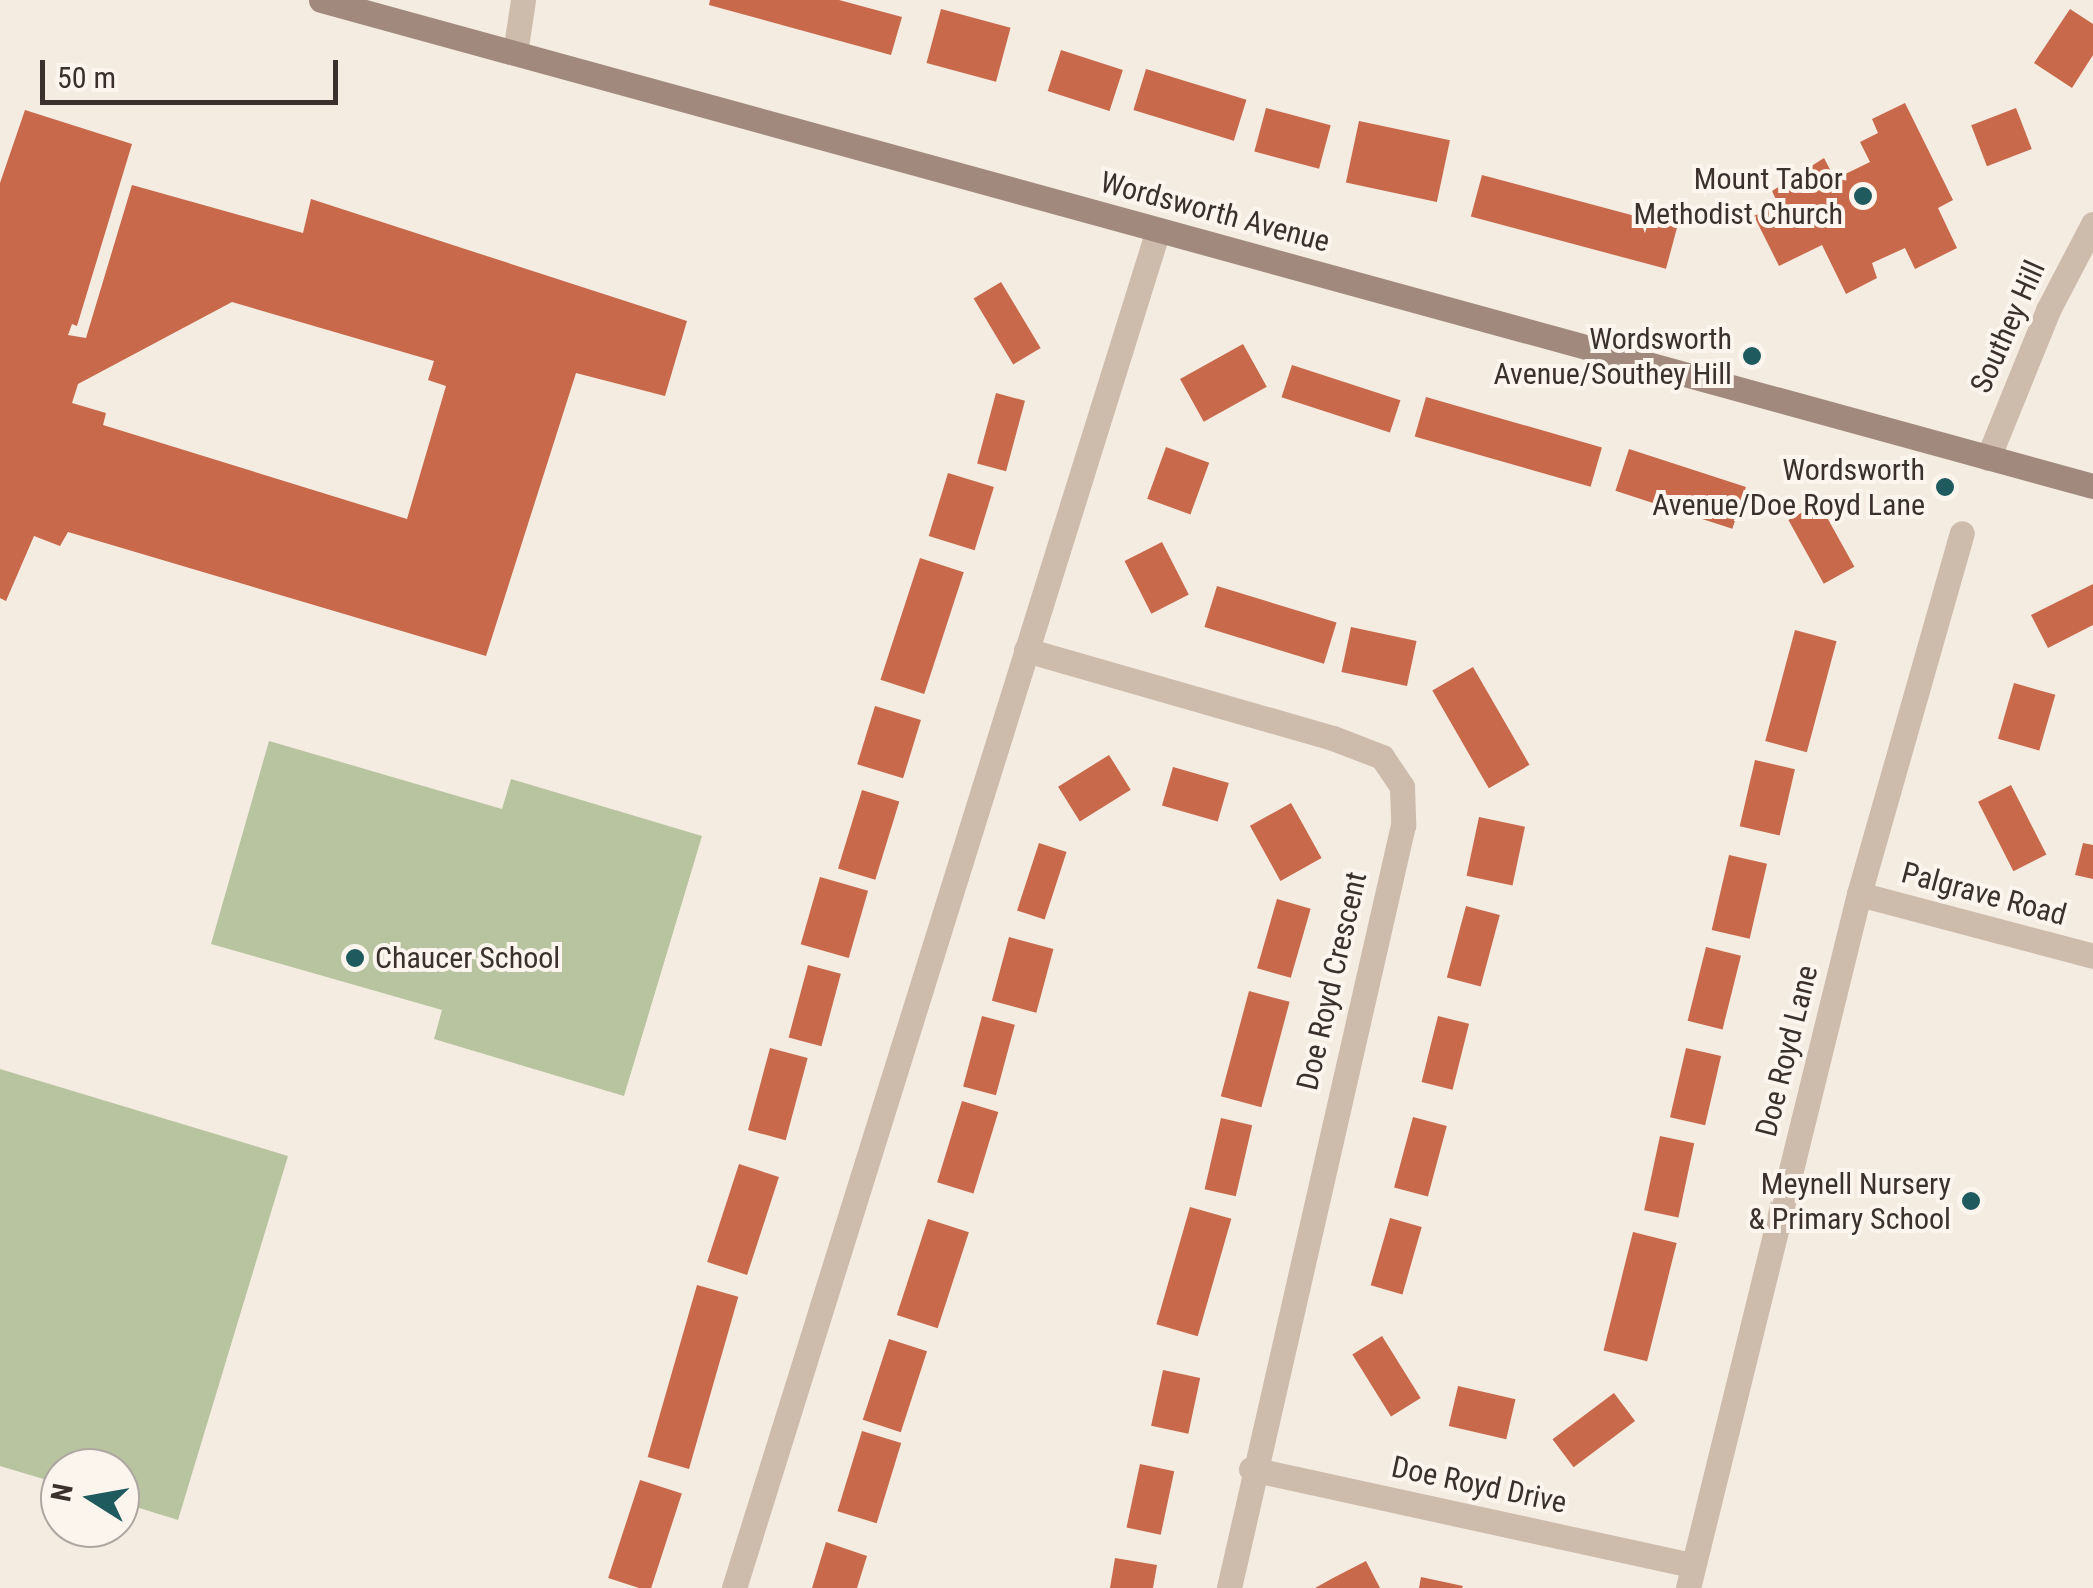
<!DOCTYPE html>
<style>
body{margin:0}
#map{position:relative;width:2093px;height:1588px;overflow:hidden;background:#f4ebe1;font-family:"Roboto Condensed",sans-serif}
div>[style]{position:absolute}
.green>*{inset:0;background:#b8c4a0}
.building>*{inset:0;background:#c8694b;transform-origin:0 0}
.street>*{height:25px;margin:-12.5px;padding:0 12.5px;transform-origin:12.5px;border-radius:12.5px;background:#cdbbac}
.secondary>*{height:25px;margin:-12.5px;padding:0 12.5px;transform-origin:12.5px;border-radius:12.5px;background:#a18a7d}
.dots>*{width:28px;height:28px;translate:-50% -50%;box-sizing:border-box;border:5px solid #fbf5ee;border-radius:50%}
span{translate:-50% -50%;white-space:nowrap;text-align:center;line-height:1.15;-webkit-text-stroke:8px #fbf5ee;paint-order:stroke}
.poi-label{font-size:30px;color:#3b302b}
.right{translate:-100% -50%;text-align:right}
.left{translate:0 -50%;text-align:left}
.street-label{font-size:30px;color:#3b302b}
.north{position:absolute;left:40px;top:1448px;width:100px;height:100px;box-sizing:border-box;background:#fbf5ee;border:2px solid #aea6a0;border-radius:50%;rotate:281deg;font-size:28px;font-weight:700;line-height:40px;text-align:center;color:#3b302b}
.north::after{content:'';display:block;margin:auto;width:35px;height:45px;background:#1f5a5e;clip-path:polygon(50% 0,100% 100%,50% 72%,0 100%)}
.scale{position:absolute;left:40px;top:60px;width:298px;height:45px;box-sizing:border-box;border:5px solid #3b302b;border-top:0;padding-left:12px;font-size:30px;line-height:35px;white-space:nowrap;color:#3b302b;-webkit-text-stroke:8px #fbf5ee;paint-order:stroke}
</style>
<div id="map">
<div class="green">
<i style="clip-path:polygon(269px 741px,502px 809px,511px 779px,702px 836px,624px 1096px,434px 1039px,442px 1010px,211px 944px)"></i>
<i style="clip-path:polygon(0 1069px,288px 1156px,178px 1520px,120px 1502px,120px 1468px,60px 1468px,60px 1484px,0 1466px)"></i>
</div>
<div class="building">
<i style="clip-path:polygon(710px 0,839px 0,902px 17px,891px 55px,709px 5px)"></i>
<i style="left:941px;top:9px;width:72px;height:56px;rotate:15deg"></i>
<i style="clip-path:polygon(2070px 9px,2093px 24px,2093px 55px,2072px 88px,2034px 63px)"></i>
<i style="left:1061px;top:50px;width:65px;height:43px;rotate:18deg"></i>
<i style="left:1146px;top:69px;width:105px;height:43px;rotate:17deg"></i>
<i style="clip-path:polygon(1905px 103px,1953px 200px,1938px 208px,1957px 248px,1915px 269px,1905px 248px,1872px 263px,1877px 278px,1846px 294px,1822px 245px,1779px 266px,1754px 216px,1778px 204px,1772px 191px,1824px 158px,1835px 179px,1870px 162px,1860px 142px,1878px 133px,1872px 119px)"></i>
<i style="left:1266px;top:108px;width:67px;height:45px;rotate:15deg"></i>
<i style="left:2016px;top:108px;width:44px;height:48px;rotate:69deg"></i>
<i style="clip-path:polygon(evenodd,25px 110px,132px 144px,77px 326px,72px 324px,68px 335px,86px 338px,132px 185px,303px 233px,311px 199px,687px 321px,665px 396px,576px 373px,486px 656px,68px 532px,60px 546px,34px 536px,6px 601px,0 598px,0 183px,25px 110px,232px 302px,434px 361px,428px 380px,446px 386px,407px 519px,103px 425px,106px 413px,72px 403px,78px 384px,232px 302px)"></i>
<i style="left:1359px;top:121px;width:93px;height:63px;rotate:12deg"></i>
<i style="left:1482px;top:175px;width:202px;height:43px;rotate:15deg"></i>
<i style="left:1001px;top:282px;width:77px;height:32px;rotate:59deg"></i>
<i style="left:1243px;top:344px;width:49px;height:72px;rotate:61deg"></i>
<i style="left:1292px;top:365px;width:114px;height:34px;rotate:18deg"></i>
<i style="left:996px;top:393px;width:30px;height:73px;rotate:15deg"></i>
<i style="left:1426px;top:397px;width:183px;height:41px;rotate:16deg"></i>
<i style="left:1166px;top:447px;width:46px;height:55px;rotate:20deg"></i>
<i style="left:1629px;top:449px;width:123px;height:44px;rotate:18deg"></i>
<i style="left:948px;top:473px;width:48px;height:66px;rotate:17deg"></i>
<i style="left:1819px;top:503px;width:73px;height:35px;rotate:61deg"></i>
<i style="left:1162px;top:542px;width:59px;height:42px;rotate:63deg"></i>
<i style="left:920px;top:558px;width:46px;height:128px;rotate:18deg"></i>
<i style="clip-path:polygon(2093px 584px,2093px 625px,2048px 648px,2031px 615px)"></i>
<i style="left:1217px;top:586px;width:125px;height:43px;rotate:17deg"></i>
<i style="left:1351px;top:627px;width:67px;height:46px;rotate:12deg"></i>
<i style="left:1795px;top:630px;width:43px;height:115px;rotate:15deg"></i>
<i style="left:1473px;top:667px;width:113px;height:47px;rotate:60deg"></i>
<i style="left:2014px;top:683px;width:43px;height:58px;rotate:16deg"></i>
<i style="left:875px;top:706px;width:48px;height:61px;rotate:17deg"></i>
<i style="left:1109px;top:755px;width:41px;height:60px;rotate:58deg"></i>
<i style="left:1755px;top:760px;width:41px;height:68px;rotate:13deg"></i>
<i style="left:1173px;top:767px;width:58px;height:40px;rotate:16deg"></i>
<i style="left:2011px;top:785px;width:78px;height:37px;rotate:63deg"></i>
<i style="left:862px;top:790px;width:39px;height:82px;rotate:17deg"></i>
<i style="left:1291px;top:803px;width:63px;height:47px;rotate:61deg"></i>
<i style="left:1479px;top:817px;width:47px;height:60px;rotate:12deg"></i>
<i style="left:1039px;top:843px;width:29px;height:71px;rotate:18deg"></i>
<i style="clip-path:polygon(2083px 843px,2093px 845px,2093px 879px,2075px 875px)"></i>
<i style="left:1729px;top:855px;width:39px;height:77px;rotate:13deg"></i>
<i style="left:820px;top:877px;width:50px;height:70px;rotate:16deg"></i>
<i style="left:1277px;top:899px;width:35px;height:72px;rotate:16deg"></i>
<i style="left:1466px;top:906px;width:35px;height:74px;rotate:15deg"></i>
<i style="left:1009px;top:937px;width:46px;height:66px;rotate:15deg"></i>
<i style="left:1706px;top:947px;width:36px;height:76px;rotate:14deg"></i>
<i style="left:808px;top:965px;width:34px;height:75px;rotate:15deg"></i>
<i style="left:1249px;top:991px;width:42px;height:109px;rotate:15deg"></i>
<i style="left:982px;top:1016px;width:34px;height:73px;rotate:15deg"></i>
<i style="left:1438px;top:1016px;width:32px;height:68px;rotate:14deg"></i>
<i style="left:770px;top:1048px;width:39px;height:85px;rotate:15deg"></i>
<i style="left:1686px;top:1048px;width:36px;height:71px;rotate:13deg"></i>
<i style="left:962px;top:1101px;width:38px;height:85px;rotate:17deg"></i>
<i style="left:1413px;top:1117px;width:35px;height:73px;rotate:15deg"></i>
<i style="left:1221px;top:1118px;width:32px;height:73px;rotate:13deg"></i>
<i style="left:1660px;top:1136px;width:35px;height:76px;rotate:12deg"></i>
<i style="left:739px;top:1164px;width:42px;height:103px;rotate:18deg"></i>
<i style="left:1190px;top:1207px;width:43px;height:122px;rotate:16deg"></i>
<i style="left:1390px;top:1218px;width:33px;height:70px;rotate:16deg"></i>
<i style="left:928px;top:1219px;width:43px;height:101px;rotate:18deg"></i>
<i style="left:1633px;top:1232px;width:45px;height:122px;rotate:14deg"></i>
<i style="left:697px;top:1285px;width:43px;height:179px;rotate:16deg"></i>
<i style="left:1382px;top:1336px;width:73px;height:35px;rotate:58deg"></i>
<i style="left:889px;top:1339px;width:40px;height:85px;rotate:18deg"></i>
<i style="left:1163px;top:1370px;width:38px;height:57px;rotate:12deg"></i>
<i style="left:1458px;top:1386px;width:59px;height:41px;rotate:13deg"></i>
<i style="left:1614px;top:1393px;width:35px;height:77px;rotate:53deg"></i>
<i style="left:862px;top:1431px;width:41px;height:84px;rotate:17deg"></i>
<i style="left:1140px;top:1464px;width:35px;height:65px;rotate:12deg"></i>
<i style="left:640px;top:1480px;width:44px;height:103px;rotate:18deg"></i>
<i style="clip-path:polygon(826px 1542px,867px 1556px,857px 1588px,812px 1588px)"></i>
<i style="clip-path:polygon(1115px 1558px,1157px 1565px,1153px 1588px,1110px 1588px)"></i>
<i style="clip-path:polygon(1366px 1561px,1380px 1588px,1315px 1588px,1333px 1578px)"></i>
<i style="clip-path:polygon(1421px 1577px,1463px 1586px,1462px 1588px,1419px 1588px)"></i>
</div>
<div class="street">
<i style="left:515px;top:53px;width:54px;rotate:-81.4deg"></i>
<i style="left:1988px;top:458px;width:160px;rotate:-67.9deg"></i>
<i style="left:2048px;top:310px;width:97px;rotate:-62.4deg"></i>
<i style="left:1026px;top:650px;width:319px;rotate:16deg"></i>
<i style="left:1333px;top:738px;width:53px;rotate:21.2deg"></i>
<i style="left:1382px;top:757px;width:36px;rotate:56deg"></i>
<i style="left:1402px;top:787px;width:38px;rotate:88deg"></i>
<i style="left:1403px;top:825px;width:783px;rotate:102.85deg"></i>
<i style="left:1859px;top:894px;width:242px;rotate:14.8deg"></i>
<i style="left:1251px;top:1469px;width:452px;rotate:12.3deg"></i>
<i style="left:734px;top:1588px;width:1423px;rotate:-72.66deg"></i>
<i style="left:1688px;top:1588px;width:715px;rotate:-76.16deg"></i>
<i style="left:1859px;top:894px;width:375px;rotate:-74.1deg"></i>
</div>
<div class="secondary">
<i style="left:321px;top:0;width:1837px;rotate:15.34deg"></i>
</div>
<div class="dots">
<i style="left:1863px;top:196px;background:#1f5a5e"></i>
<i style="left:1752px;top:356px;background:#1f5a5e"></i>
<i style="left:1945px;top:487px;background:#1f5a5e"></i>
<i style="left:355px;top:958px;background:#1f5a5e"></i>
<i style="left:1971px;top:1201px;background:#1f5a5e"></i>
</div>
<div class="poi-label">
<span class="right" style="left:1843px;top:196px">Mount Tabor<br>Methodist Church</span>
<span class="right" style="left:1732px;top:356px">Wordsworth<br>Avenue/Southey Hill</span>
<span class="right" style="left:1925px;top:487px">Wordsworth<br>Avenue/Doe Royd Lane</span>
<span class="left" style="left:375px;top:958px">Chaucer School</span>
<span class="right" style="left:1951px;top:1201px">Meynell Nursery<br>&amp; Primary School</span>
</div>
<div class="street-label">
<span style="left:1215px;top:212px;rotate:15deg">Wordsworth Avenue</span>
<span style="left:2008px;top:327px;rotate:-66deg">Southey Hill</span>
<span style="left:1984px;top:894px;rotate:15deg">Palgrave Road</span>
<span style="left:1332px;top:981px;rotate:-77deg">Doe Royd Crescent</span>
<span style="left:1787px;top:1051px;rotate:-76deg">Doe Royd Lane</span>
<span style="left:1479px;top:1485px;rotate:12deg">Doe Royd Drive</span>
</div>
<div class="north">N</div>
<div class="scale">50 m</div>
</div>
